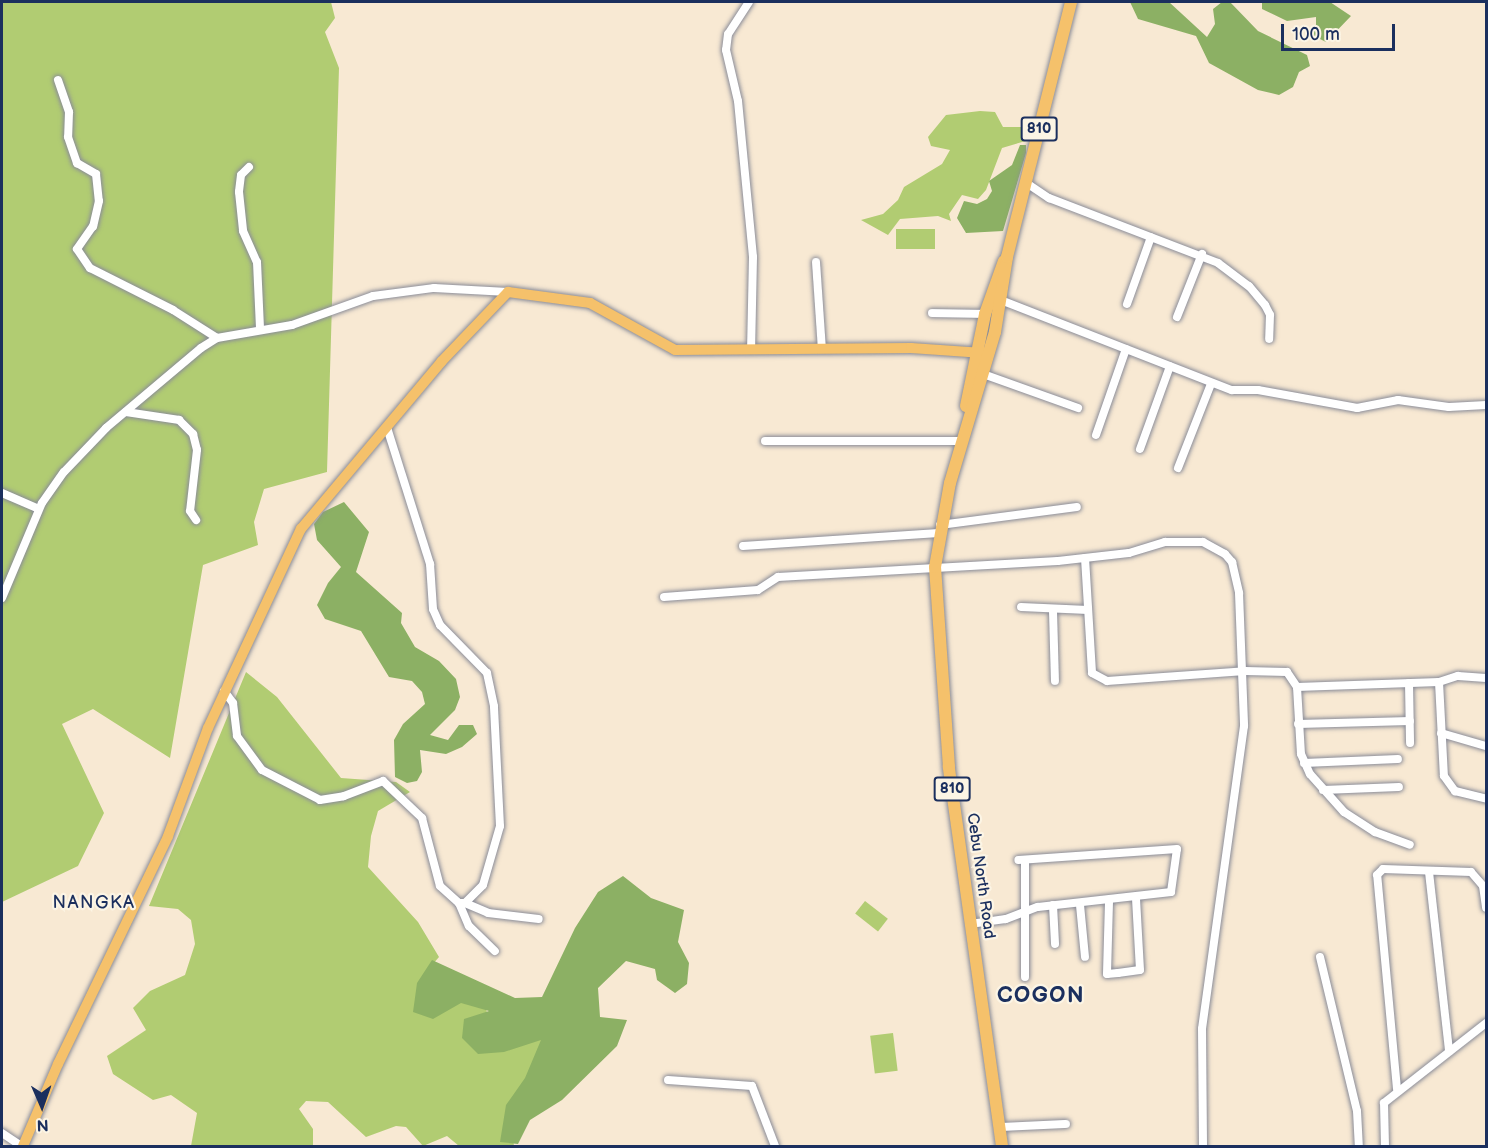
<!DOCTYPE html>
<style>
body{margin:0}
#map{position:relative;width:1488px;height:1148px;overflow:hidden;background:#f8e9d3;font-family:"Balsamiq Sans",sans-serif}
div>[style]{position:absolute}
.green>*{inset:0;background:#b1cc72;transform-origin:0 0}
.forest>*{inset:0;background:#8cb064}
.roads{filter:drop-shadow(0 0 2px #8a8c98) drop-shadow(0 0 2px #8a8c98)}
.minor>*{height:8px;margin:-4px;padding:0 4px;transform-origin:4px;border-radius:4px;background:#fff}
.major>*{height:10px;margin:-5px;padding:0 5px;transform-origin:5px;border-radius:5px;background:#f5c16b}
.highway>*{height:12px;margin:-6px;padding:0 6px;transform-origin:6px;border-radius:6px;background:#f5c16b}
span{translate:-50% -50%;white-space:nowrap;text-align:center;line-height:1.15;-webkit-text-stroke:4.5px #fcf5e5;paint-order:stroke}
.shield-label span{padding:2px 4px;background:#fcf5e5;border:2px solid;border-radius:4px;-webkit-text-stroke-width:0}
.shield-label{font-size:15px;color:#1b2f5e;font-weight:700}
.street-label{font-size:16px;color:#1b2f5e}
.neighbourhood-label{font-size:18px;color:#1b2f5e;letter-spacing:1.5px}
.district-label{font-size:22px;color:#1b2f5e;font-weight:700;letter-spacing:1.5px}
.frame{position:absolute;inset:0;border:3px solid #1b2f5e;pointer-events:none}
.north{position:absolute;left:12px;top:1076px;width:60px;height:60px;-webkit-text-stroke:4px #fcf5e5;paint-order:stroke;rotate:178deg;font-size:16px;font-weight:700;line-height:24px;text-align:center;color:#1b2f5e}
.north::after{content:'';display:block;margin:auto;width:21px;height:27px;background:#1b2f5e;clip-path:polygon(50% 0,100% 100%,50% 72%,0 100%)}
.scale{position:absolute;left:1281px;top:24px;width:114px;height:27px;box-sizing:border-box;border:3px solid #1b2f5e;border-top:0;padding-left:8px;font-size:18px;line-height:21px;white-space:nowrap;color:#1b2f5e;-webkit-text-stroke:4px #fcf5e5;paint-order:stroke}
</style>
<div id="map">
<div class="green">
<i style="clip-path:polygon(2px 2px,331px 2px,335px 18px,325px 32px,339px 68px,327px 472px,264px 489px,254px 522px,258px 545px,203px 565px,170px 758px,93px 709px,62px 724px,104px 813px,78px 866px,2px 902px)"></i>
<i style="clip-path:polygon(980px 111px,995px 112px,1003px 127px,1022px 127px,1029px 140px,1002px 148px,986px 190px,978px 199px,962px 195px,949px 214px,951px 221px,938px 216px,900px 219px,888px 235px,861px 220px,883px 214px,898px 200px,904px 187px,942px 164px,950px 150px,931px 146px,928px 137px,946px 115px)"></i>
<i style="left:896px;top:229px;width:39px;height:20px"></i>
<i style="clip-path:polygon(246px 672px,277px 697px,341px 778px,396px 782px,410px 792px,378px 811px,371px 836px,368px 867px,418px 922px,439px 957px,432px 965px,456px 997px,485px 1000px,487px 1014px,554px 1039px,511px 1124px,514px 1146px,459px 1146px,447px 1136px,423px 1146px,406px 1127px,396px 1126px,366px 1137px,328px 1102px,306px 1101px,299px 1109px,313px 1129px,313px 1146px,191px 1146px,197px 1113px,171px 1095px,153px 1100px,113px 1074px,107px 1056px,146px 1030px,133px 1008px,150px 991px,185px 975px,195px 944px,191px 920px,178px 909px,149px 906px)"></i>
<i style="left:865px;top:901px;width:29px;height:16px;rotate:38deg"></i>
<i style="left:893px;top:1033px;width:38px;height:23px;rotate:83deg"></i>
</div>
<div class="forest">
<i style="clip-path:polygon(1130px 2px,1169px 2px,1207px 37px,1215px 24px,1213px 9px,1222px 2px,1230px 2px,1258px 31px,1307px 55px,1310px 66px,1299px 72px,1293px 87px,1279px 95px,1258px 90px,1209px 63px,1196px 36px,1138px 19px)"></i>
<i style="clip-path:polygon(1262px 2px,1330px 2px,1351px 16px,1326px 42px,1310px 34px,1316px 26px,1316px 17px,1287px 21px,1262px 9px)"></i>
<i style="clip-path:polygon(1020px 145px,1026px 145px,1026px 153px,1003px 231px,966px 233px,957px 218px,964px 201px,977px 204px,987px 199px,992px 191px,989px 181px,1012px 165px)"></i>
<i style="clip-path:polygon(344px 502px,369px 532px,356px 572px,402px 613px,401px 623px,415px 647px,439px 661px,456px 679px,460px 697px,455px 710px,430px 735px,448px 740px,459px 725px,473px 725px,477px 734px,462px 747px,446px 754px,420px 750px,422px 772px,417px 781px,407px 783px,395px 777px,394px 740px,403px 724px,425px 704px,422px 692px,412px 681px,389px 677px,361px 631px,325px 619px,317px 605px,328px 583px,341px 567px,317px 540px,314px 524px,323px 512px)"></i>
<i style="clip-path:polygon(623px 876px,651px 898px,684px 910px,678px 942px,689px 963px,687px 984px,675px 993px,657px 980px,655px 969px,626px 961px,598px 988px,600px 1017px,627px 1020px,617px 1046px,562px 1100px,530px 1120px,518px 1144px,500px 1142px,506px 1105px,525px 1078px,541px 1040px,504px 1052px,478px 1054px,462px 1038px,464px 1019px,489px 1011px,461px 1003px,433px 1019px,413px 1012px,417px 983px,432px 960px,515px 998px,542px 997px,575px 928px,598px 892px)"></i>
</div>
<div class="roads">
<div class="minor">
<i style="left:749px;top:2px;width:38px;rotate:123deg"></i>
<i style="left:728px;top:34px;width:16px;rotate:97deg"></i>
<i style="left:726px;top:50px;width:52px;rotate:76.8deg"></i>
<i style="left:738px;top:101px;width:157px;rotate:84.5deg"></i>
<i style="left:753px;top:257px;width:92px;rotate:91.2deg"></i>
<i style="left:58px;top:80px;width:34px;rotate:71deg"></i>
<i style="left:69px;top:112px;width:25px;rotate:92deg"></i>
<i style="left:68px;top:137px;width:28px;rotate:71deg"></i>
<i style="left:77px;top:163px;width:22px;rotate:30deg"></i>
<i style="left:96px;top:174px;width:27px;rotate:84deg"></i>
<i style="left:99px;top:201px;width:26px;rotate:103deg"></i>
<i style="left:93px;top:226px;width:28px;rotate:125deg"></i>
<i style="left:77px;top:249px;width:23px;rotate:56deg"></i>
<i style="left:90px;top:268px;width:93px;rotate:26.8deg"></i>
<i style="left:173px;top:310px;width:52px;rotate:32.5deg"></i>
<i style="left:249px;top:167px;width:11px;rotate:135deg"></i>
<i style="left:241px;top:175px;width:17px;rotate:97deg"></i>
<i style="left:239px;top:192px;width:39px;rotate:84deg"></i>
<i style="left:243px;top:231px;width:34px;rotate:66deg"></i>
<i style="left:257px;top:262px;width:67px;rotate:87.4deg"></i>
<i style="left:1025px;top:182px;width:29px;rotate:34deg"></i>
<i style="left:1049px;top:198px;width:181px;rotate:21deg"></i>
<i style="left:1218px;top:263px;width:39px;rotate:37deg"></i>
<i style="left:1249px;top:286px;width:25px;rotate:50deg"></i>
<i style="left:1265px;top:305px;width:11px;rotate:63deg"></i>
<i style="left:1270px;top:315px;width:24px;rotate:92deg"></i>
<i style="left:816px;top:262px;width:87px;rotate:86.1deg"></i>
<i style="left:998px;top:299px;width:251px;rotate:21.3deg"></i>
<i style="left:1232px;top:390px;width:26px"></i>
<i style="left:1258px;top:390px;width:101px;rotate:10.3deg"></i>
<i style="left:1357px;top:408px;width:42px;rotate:-11deg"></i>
<i style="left:1398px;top:400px;width:51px;rotate:7.8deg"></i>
<i style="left:1449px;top:407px;width:37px;rotate:-3deg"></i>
<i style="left:1127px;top:304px;width:71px;rotate:-70.3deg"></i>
<i style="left:932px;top:313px;width:53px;rotate:1.1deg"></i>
<i style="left:1177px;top:317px;width:68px;rotate:-68.4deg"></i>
<i style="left:983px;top:374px;width:101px;rotate:19.7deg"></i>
<i style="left:126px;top:412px;width:54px;rotate:8.6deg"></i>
<i style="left:179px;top:420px;width:20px;rotate:45deg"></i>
<i style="left:193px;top:434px;width:16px;rotate:76deg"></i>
<i style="left:197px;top:450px;width:61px;rotate:96.5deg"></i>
<i style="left:190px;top:511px;width:11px;rotate:56deg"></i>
<i style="left:1096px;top:435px;width:91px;rotate:-70.8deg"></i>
<i style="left:765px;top:441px;width:195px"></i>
<i style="left:1140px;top:449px;width:88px;rotate:-70.1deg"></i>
<i style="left:1178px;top:468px;width:90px;rotate:-68.6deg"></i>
<i style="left:2px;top:493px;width:40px;rotate:23.4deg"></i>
<i style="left:940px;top:525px;width:138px;rotate:-7.5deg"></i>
<i style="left:743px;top:546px;width:196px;rotate:-3.8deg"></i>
<i style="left:1085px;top:558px;width:115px;rotate:86.5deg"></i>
<i style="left:1092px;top:673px;width:17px;rotate:28deg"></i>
<i style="left:1107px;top:681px;width:138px;rotate:-4.1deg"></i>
<i style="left:1245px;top:671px;width:42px;rotate:1.4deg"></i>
<i style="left:1287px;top:672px;width:18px;rotate:56deg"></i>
<i style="left:1297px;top:687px;width:67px;rotate:86.6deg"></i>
<i style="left:1301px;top:754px;width:22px;rotate:66deg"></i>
<i style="left:1310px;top:774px;width:51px;rotate:48.2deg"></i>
<i style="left:1344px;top:812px;width:37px;rotate:33deg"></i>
<i style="left:1375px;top:832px;width:37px;rotate:20deg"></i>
<i style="left:664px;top:597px;width:94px;rotate:-4.3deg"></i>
<i style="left:758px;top:590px;width:24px;rotate:-33deg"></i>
<i style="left:778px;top:577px;width:280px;rotate:-3.3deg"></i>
<i style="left:1058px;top:561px;width:71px;rotate:-6.4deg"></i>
<i style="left:1129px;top:553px;width:38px;rotate:-17deg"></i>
<i style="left:1165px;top:542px;width:38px"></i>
<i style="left:1203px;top:542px;width:25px;rotate:29deg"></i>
<i style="left:1225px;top:554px;width:11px;rotate:49deg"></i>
<i style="left:1232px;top:562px;width:32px;rotate:77deg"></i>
<i style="left:1239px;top:593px;width:133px;rotate:87.8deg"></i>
<i style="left:1244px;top:726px;width:306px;rotate:97.9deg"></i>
<i style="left:1202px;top:1029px;width:117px;rotate:89.5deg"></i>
<i style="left:2px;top:598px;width:103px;rotate:-67.2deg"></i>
<i style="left:42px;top:503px;width:38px;rotate:-55deg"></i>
<i style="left:64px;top:472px;width:61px;rotate:-46.3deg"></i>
<i style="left:106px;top:428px;width:124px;rotate:-40.1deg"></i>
<i style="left:201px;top:348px;width:19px;rotate:-32deg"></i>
<i style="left:217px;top:338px;width:76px;rotate:-9.8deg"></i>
<i style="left:292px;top:325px;width:86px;rotate:-19.7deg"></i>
<i style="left:373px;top:296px;width:62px;rotate:-7.5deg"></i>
<i style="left:434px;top:288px;width:74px;rotate:3.1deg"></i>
<i style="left:1021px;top:607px;width:67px;rotate:2.6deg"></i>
<i style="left:1053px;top:611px;width:70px;rotate:88.4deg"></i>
<i style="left:1439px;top:682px;width:94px;rotate:87deg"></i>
<i style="left:1444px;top:776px;width:19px;rotate:54deg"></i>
<i style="left:1455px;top:791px;width:32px;rotate:14deg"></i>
<i style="left:1409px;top:683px;width:60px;rotate:89deg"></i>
<i style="left:1297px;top:687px;width:142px;rotate:-2deg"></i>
<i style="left:1439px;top:682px;width:20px;rotate:-18deg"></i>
<i style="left:1458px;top:676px;width:28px;rotate:4deg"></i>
<i style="left:224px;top:691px;width:15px;rotate:53deg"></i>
<i style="left:233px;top:703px;width:33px;rotate:83deg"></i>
<i style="left:237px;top:736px;width:42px;rotate:53.7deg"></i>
<i style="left:262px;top:770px;width:65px;rotate:27.3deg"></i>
<i style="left:320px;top:800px;width:24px;rotate:-9deg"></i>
<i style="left:344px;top:796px;width:42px;rotate:-21deg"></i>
<i style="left:383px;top:781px;width:54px;rotate:43.5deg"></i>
<i style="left:422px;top:818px;width:70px;rotate:75.2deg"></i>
<i style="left:440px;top:886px;width:25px;rotate:42deg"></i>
<i style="left:459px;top:903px;width:6px"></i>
<i style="left:465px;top:903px;width:25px;rotate:-45deg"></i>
<i style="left:483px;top:885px;width:61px;rotate:-73.9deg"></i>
<i style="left:500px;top:826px;width:120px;rotate:-92.9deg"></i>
<i style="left:494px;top:706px;width:34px;rotate:-102deg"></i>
<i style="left:487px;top:673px;width:67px;rotate:-134.4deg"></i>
<i style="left:440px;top:625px;width:17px;rotate:-114deg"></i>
<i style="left:433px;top:609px;width:45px;rotate:-93.8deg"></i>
<i style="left:430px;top:564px;width:143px;rotate:-107.5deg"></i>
<i style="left:1298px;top:724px;width:112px;rotate:-1.5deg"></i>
<i style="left:1441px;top:733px;width:47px;rotate:16.1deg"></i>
<i style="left:1304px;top:763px;width:94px;rotate:-2.4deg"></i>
<i style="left:1323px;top:790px;width:76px;rotate:-2.3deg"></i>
<i style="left:1025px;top:860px;width:117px;rotate:90deg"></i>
<i style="left:1429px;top:872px;width:180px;rotate:83.6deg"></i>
<i style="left:1109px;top:902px;width:72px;rotate:91.6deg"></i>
<i style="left:1107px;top:974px;width:11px;rotate:-5deg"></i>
<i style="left:1118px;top:973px;width:22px;rotate:-8deg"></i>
<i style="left:1140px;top:970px;width:72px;rotate:-93.2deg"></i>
<i style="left:459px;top:903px;width:25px;rotate:67deg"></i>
<i style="left:469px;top:926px;width:36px;rotate:44deg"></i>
<i style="left:465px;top:903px;width:25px;rotate:23deg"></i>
<i style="left:488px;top:913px;width:51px;rotate:6.7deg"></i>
<i style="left:1053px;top:905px;width:39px;rotate:87deg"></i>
<i style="left:1080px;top:905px;width:52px;rotate:84.5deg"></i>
<i style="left:970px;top:924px;width:36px;rotate:-8deg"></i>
<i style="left:1006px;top:919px;width:34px;rotate:-21deg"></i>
<i style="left:1038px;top:907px;width:134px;rotate:-6.4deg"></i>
<i style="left:1171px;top:892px;width:43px;rotate:-82.1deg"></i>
<i style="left:1177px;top:849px;width:159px;rotate:176deg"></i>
<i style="left:1320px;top:957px;width:158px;rotate:76.5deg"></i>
<i style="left:1357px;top:1111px;width:35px;rotate:87deg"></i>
<i style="left:668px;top:1080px;width:84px;rotate:4.1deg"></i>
<i style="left:752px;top:1086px;width:64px;rotate:69deg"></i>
<i style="left:1397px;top:1089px;width:215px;rotate:-95.3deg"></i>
<i style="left:1377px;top:875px;width:8px;rotate:-45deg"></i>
<i style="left:1383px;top:869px;width:88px;rotate:2deg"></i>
<i style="left:1471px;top:872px;width:18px;rotate:49deg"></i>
<i style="left:1483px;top:886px;width:22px;rotate:82deg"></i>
<i style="left:1000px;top:1127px;width:66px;rotate:-2.6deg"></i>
<i style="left:2px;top:1133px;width:23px;rotate:34deg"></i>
<i style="left:1385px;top:1146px;width:43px;rotate:-91.3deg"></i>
<i style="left:1384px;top:1103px;width:130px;rotate:-38.1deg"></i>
</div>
<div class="major">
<i style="left:23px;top:1146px;width:89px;rotate:-66.9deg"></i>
<i style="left:58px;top:1064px;width:253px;rotate:-64.2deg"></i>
<i style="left:168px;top:836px;width:115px;rotate:-69.7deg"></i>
<i style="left:208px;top:728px;width:220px;rotate:-65deg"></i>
<i style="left:301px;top:529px;width:218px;rotate:-50deg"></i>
<i style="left:441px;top:362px;width:97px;rotate:-46.3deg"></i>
<i style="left:508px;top:292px;width:83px;rotate:7.6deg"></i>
<i style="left:590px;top:303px;width:97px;rotate:28.9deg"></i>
<i style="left:675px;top:350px;width:236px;rotate:-0.5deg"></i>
<i style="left:911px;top:348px;width:72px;rotate:4deg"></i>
</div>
<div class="highway">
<i style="left:966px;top:406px;width:94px;rotate:-78.3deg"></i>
<i style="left:985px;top:314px;width:56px;rotate:-70.3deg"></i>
<i style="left:1002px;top:1146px;width:383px;rotate:-98deg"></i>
<i style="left:949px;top:767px;width:200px;rotate:-94deg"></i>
<i style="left:935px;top:567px;width:85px;rotate:-79.9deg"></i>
<i style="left:950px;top:483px;width:158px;rotate:-73.4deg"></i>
<i style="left:995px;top:332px;width:76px;rotate:-80.9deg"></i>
<i style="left:1007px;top:257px;width:263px;rotate:-75.9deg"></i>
</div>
</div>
<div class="shield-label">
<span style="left:1039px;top:129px">810</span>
<span style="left:952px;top:789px">810</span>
</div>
<div class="street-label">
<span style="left:980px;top:876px;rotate:82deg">Cebu North Road</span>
</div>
<div class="neighbourhood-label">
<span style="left:94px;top:903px">NANGKA</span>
</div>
<div class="district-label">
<span style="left:1041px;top:996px">COGON</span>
</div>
<div class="frame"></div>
<div class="north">N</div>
<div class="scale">100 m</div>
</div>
